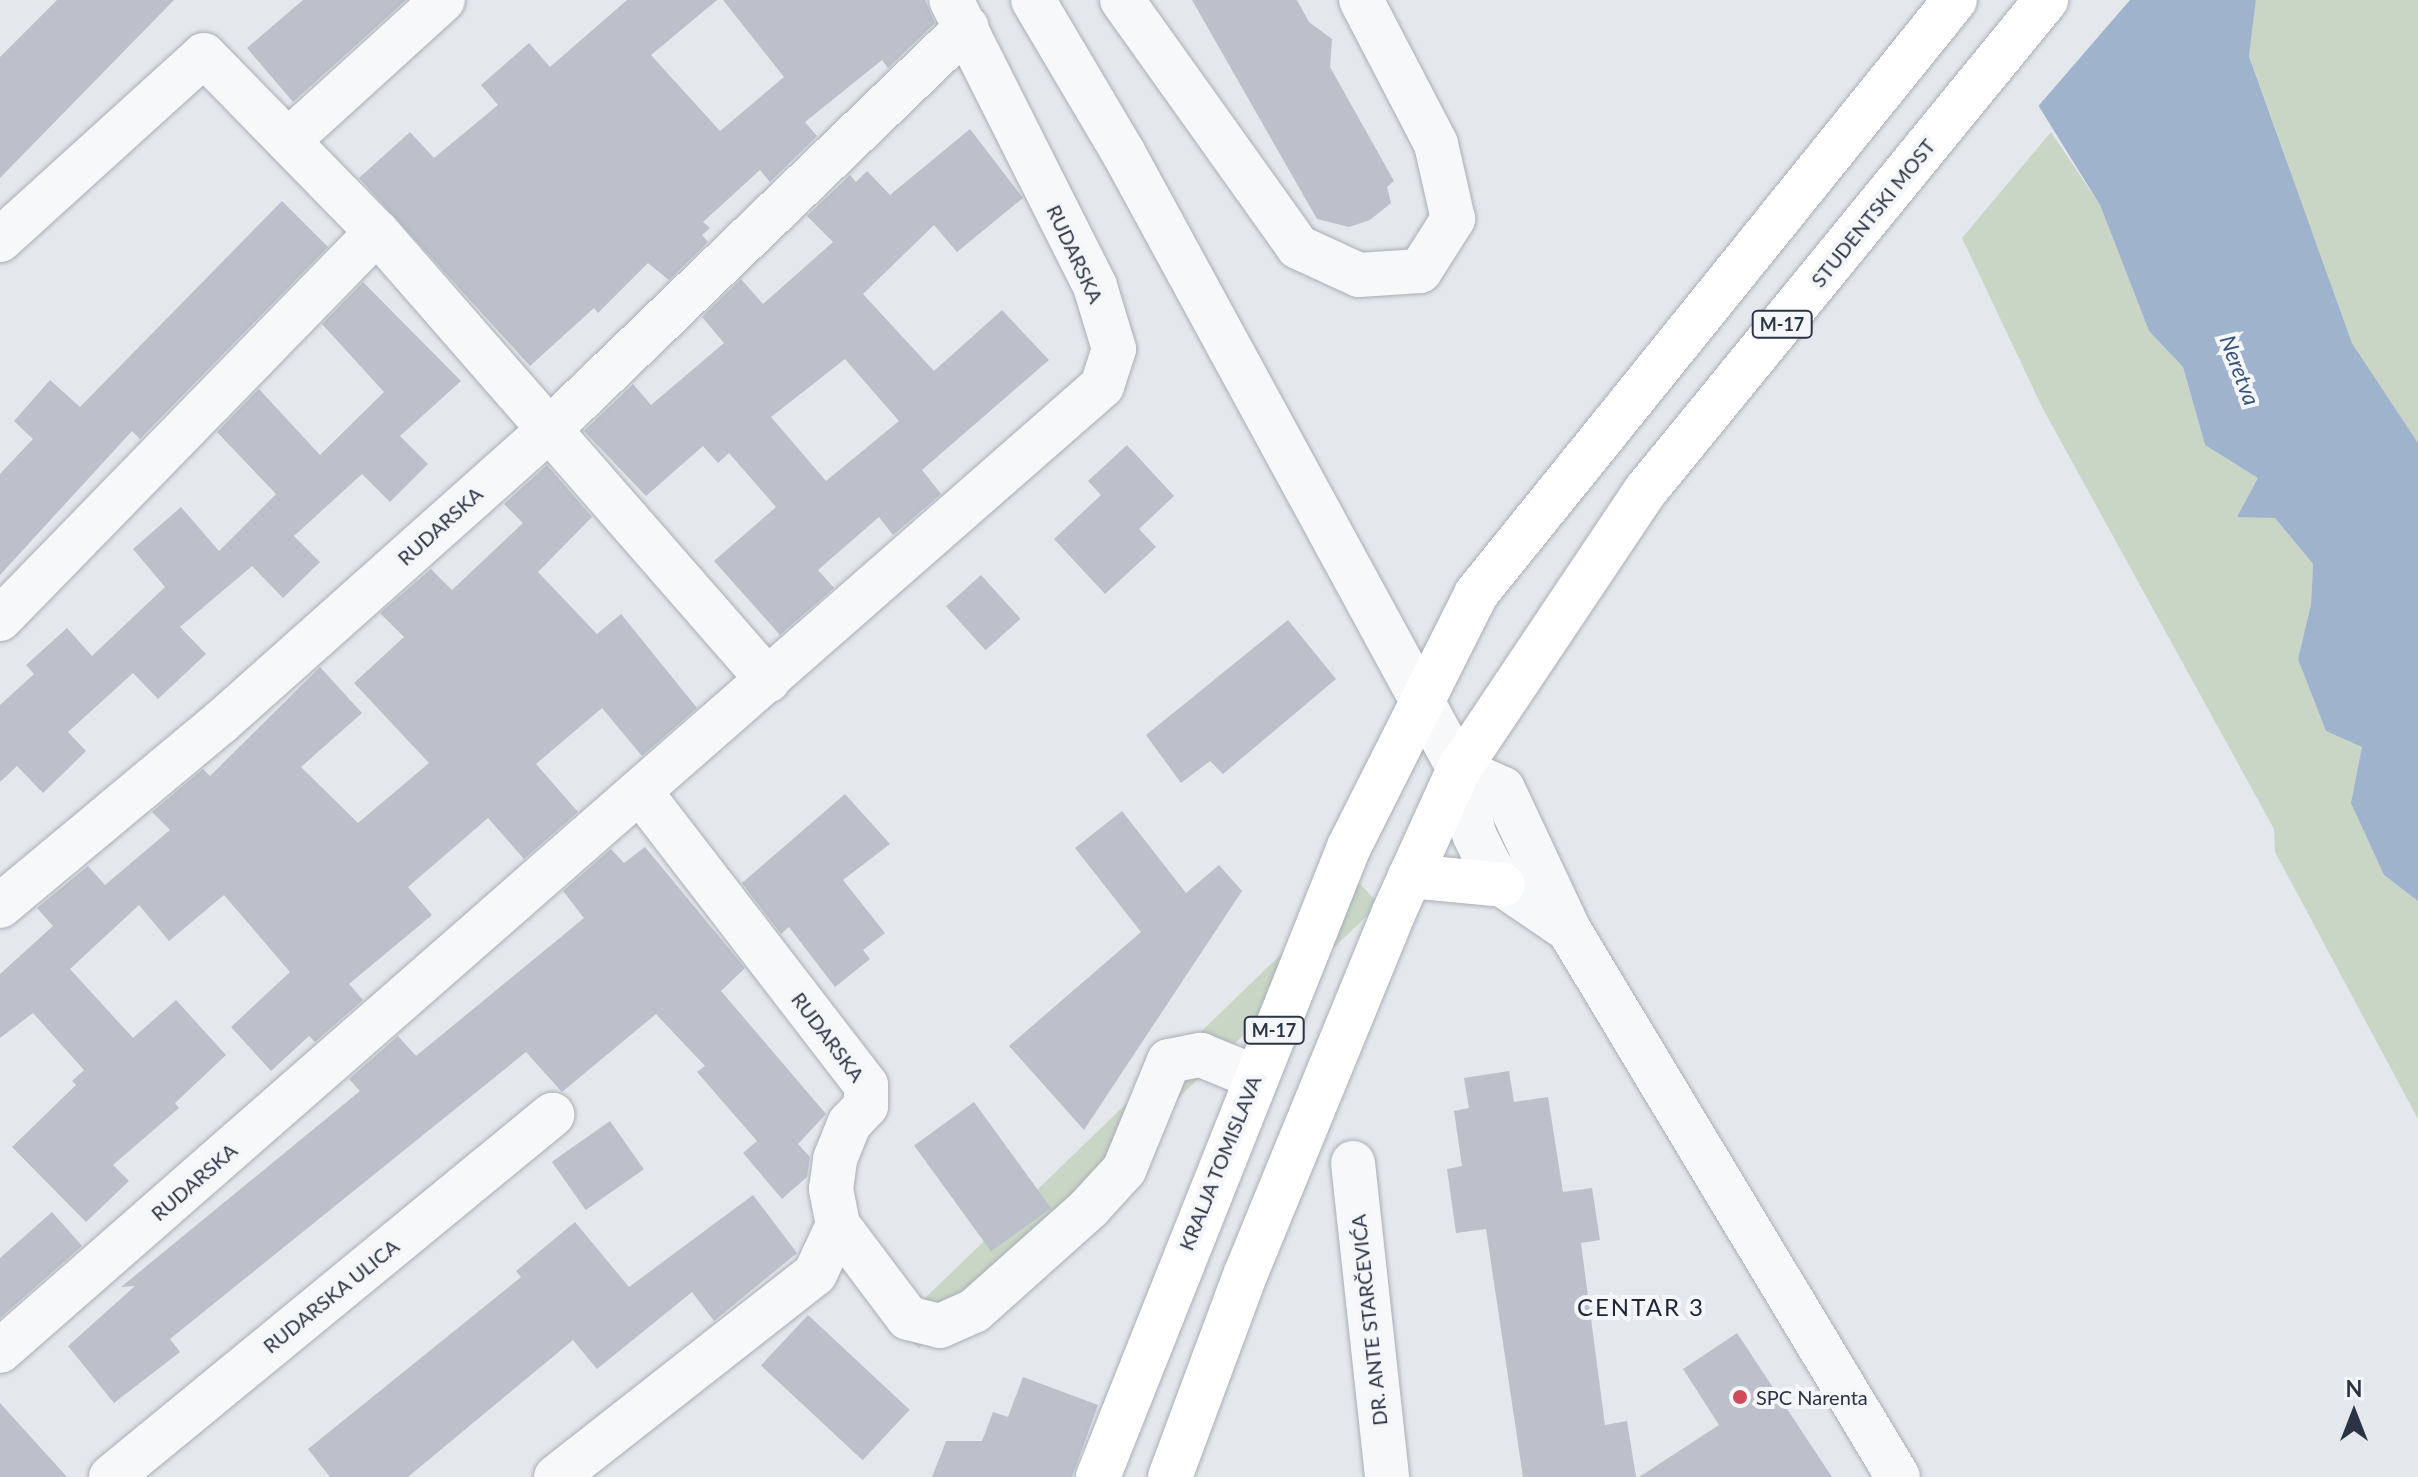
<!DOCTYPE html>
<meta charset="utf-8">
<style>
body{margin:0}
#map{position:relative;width:2418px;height:1477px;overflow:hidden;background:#e4e7ec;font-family:Lato,sans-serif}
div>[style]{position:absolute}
.green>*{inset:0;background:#c9d6c5;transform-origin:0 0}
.water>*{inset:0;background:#9fb4cc}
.pier>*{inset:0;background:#e4e7ec}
.building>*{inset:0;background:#bbc0ca;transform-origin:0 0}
.roads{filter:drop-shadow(0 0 2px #a9aeb7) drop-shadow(0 0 2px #a9aeb7)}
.minor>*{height:44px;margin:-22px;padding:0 22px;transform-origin:22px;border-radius:22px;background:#f7f8fa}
.major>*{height:44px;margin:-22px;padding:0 22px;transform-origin:22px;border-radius:22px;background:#fff}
.dots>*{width:22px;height:22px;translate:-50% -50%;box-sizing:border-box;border:4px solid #f4f6f9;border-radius:50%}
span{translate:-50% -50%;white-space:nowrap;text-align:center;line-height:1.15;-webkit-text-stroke:8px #f4f6f9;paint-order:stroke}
.shield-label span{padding:2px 6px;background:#f4f6f9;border:2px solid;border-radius:6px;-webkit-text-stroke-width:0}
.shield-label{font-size:18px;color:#2b3445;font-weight:700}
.street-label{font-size:20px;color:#2b3445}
.poi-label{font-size:20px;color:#2b3445}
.left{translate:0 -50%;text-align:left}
.water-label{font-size:22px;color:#34527a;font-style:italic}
.quarter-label{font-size:24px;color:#1d2536;letter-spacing:2px}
.north{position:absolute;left:2314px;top:1373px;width:80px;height:80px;-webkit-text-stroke:6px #f4f6f9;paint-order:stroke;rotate:0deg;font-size:22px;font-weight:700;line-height:32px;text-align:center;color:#2b3445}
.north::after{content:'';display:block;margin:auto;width:28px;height:36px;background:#2b3445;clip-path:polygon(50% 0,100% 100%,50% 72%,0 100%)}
</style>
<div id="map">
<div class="green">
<i style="clip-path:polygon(2256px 0,2418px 0,2418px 443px,2352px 343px,2249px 55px)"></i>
<i style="clip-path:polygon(2051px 132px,2100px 205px,2149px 331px,2183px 367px,2205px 445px,2259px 478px,2275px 518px,2313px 564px,2311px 604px,2298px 659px,2363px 747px,2384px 875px,2418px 901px,2418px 1119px,2275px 852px,2274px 829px,2042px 407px,1962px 238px)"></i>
<i style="left:1357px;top:881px;width:32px;height:640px;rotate:46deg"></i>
</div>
<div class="water">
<i style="clip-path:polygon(1973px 0,2256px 0,2249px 56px,2352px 343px,2418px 443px,2418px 901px,2384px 875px,2351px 803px,2362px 747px,2326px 731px,2298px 659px,2311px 604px,2313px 564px,2275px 518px,2237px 517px,2258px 478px,2205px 445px,2183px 367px,2149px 331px,2100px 205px)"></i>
</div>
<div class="pier">
<i style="clip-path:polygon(1969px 0,2130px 0,2034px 111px)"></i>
</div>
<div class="building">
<i style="clip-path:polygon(57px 0,174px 0,0 178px,0 57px)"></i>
<i style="clip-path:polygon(303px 0,406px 0,293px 102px,247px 48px)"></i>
<i style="clip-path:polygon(627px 0,717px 0,651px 55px,720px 131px,784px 77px,723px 0,925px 0,935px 23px,888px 68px,882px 60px,805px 122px,817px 136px,770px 182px,760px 170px,703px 222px,710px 228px,702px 235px,708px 242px,669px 280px,648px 263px,598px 313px,594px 308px,530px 366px,359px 178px,410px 132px,434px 158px,498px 105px,481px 85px,529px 43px,550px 67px)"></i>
<i style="clip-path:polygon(1192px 0,1297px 0,1309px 22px,1332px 39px,1330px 67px,1394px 181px,1387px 187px,1391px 203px,1370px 220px,1349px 227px,1317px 219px)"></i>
<i style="clip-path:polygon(evenodd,970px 129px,1023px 198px,957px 252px,934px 225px,863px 294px,934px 371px,1002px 310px,1049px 360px,922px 470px,941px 494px,893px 535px,879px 517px,818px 570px,834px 588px,780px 635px,714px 561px,776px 507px,729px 453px,718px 463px,703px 446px,646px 496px,584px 431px,633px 384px,651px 405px,724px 343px,702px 317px,741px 279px,763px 304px,833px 242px,807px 216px,850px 175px,856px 182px,867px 171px,890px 195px,970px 129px,845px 359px,899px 421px,826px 481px,771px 417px,845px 359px)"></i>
<i style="clip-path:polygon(282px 201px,328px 247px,140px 439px,132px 431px,0 575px,0 474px,33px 439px,14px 421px,50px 380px,80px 407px)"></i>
<i style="clip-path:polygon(363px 282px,461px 381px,400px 436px,428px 464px,390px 502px,362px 474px,294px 536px,320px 562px,283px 598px,252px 566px,180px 627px,206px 654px,158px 699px,133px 673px,68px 732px,86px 751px,43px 793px,17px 766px,0 782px,0 705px,34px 674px,26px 665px,67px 628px,92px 656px,165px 587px,133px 549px,181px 507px,219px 551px,276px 494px,217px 432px,259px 389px,320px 455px,384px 392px,322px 324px)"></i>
<i style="clip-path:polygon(1127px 445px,1174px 496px,1139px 529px,1156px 547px,1105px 594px,1054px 539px,1101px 495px,1088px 481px)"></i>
<i style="clip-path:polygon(547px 465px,592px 517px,538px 572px,597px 634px,621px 614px,697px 708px,642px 756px,602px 708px,536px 764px,578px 812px,524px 859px,488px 818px,408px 887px,432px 915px,349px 984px,363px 1000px,315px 1042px,309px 1036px,271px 1071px,231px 1027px,290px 972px,224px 895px,169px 941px,139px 905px,70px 969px,133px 1038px,176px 1000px,226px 1055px,175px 1103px,179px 1108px,113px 1165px,129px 1181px,86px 1222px,12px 1147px,76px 1085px,72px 1081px,84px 1070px,33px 1013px,0 1038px,0 974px,53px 926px,37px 908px,88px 866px,105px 885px,170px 830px,152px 812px,203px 769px,210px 776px,320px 667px,362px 713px,301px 767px,358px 823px,429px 763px,354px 683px,404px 637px,380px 613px,431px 569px,452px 590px,523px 523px,504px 504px)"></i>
<i style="left:981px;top:575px;width:59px;height:47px;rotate:48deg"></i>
<i style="clip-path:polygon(1288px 620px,1336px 679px,1223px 774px,1210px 761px,1181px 783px,1146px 735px)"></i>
<i style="clip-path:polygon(845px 794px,890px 844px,843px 880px,885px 933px,863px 950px,870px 959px,835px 987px,789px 927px,781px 934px,742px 883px)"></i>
<i style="clip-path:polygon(1122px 811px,1186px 893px,1219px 865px,1242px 891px,1084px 1130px,1009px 1046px,1141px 932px,1075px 848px)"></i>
<i style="clip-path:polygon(645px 847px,745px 968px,721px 991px,826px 1114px,798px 1144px,810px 1157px,807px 1177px,782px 1199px,743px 1153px,757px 1141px,697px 1072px,705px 1066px,656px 1014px,562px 1092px,526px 1052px,170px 1339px,180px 1352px,114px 1403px,68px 1346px,135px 1286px,121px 1287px,360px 1091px,349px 1079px,398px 1036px,416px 1056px,584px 918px,563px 891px,611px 849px,624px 863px)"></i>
<i style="clip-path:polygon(1509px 1071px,1514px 1102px,1548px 1097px,1563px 1192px,1592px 1188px,1600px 1240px,1581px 1243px,1605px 1425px,1627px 1421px,1636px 1477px,1523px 1477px,1486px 1229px,1456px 1233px,1447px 1169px,1462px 1166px,1454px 1111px,1469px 1108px,1464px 1078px)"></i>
<i style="left:974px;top:1102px;width:131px;height:74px;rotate:54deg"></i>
<i style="left:610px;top:1121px;width:59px;height:71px;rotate:55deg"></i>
<i style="clip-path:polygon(753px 1195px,797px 1253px,714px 1321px,692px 1292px,597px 1369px,573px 1340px,408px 1477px,330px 1477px,308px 1449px,521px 1277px,516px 1271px,575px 1222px,629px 1287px)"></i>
<i style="clip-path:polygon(52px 1212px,82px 1246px,0 1318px,0 1258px)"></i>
<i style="left:808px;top:1315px;width:139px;height:69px;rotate:43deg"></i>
<i style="clip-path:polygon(1737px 1333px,1832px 1477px,1639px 1477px,1719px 1425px,1683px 1369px)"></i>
<i style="clip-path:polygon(1023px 1377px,1098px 1405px,1072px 1477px,932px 1477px,946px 1441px,982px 1441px,993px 1412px,1008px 1417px)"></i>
<i style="clip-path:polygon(0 1403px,67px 1477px,0 1477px)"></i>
</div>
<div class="roads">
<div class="minor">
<i style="left:1033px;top:0;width:177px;rotate:59.4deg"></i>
<i style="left:1123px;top:152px;width:703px;rotate:61.43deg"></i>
<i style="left:1459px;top:769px;width:67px;rotate:77deg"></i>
<i style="left:1474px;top:834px;width:32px;rotate:64deg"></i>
<i style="left:1488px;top:863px;width:27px;rotate:56deg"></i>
<i style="left:1503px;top:885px;width:80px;rotate:34.3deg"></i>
<i style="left:1122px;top:0;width:303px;rotate:54.5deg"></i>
<i style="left:1298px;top:247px;width:67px;rotate:24.7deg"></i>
<i style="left:1359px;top:275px;width:61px;rotate:-3.8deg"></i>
<i style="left:1420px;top:271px;width:62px;rotate:-57.6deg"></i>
<i style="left:1453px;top:219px;width:77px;rotate:-102.8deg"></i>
<i style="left:1436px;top:144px;width:162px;rotate:-117.5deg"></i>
<i style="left:289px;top:140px;width:208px;rotate:-42.3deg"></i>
<i style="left:0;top:240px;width:275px;rotate:-42.2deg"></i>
<i style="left:204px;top:55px;width:248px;rotate:45.7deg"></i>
<i style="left:377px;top:232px;width:595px;rotate:48.89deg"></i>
<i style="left:0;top:619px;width:540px;rotate:-45.75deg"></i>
<i style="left:1459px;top:769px;width:48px;rotate:24.4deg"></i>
<i style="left:1503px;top:789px;width:156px;rotate:64.9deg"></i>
<i style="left:1569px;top:930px;width:638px;rotate:58.97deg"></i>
<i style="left:0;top:906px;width:288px;rotate:-39.8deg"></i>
<i style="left:221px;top:722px;width:443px;rotate:-41.7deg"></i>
<i style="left:552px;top:427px;width:576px;rotate:-43.95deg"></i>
<i style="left:1353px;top:1163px;width:316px;rotate:83.8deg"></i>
<i style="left:838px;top:1225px;width:116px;rotate:53deg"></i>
<i style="left:908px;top:1318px;width:33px;rotate:14deg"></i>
<i style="left:940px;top:1326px;width:37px;rotate:-24deg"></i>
<i style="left:974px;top:1311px;width:154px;rotate:-41.8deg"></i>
<i style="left:1089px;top:1208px;width:52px;rotate:-47.4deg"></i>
<i style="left:1124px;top:1170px;width:118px;rotate:-67.6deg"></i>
<i style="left:1169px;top:1061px;width:33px;rotate:-11deg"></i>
<i style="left:1201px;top:1055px;width:58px;rotate:22.2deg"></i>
<i style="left:0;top:1351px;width:1465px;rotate:-41.21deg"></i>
<i style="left:1102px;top:386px;width:39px;rotate:-72deg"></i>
<i style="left:1114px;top:349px;width:66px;rotate:-106.8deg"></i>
<i style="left:1095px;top:286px;width:320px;rotate:-116.7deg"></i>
<i style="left:111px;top:1477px;width:571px;rotate:-39.38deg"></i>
<i style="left:556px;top:1477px;width:329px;rotate:-38.1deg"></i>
<i style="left:815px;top:1274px;width:54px;rotate:-64.9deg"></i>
<i style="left:838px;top:1225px;width:37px;rotate:-101deg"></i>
<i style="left:831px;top:1189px;width:30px;rotate:-82deg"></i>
<i style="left:835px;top:1159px;width:38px;rotate:-68deg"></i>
<i style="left:849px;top:1124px;width:25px;rotate:-47deg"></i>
<i style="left:866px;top:1106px;width:21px;rotate:-90deg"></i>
<i style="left:866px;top:1085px;width:369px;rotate:-127.6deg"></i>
</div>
<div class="major">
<i style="left:1410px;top:876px;width:93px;rotate:5.5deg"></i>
<i style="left:1098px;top:1477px;width:678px;rotate:-68.28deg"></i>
<i style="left:1349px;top:847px;width:283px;rotate:-63.3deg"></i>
<i style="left:1476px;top:594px;width:763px;rotate:-51.12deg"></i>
<i style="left:1170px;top:1477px;width:218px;rotate:-69.6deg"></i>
<i style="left:1246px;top:1273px;width:390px;rotate:-67.7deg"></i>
<i style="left:1394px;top:912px;width:157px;rotate:-65.6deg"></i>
<i style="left:1459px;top:769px;width:336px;rotate:-56.2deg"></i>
<i style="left:1646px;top:490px;width:633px;rotate:-50.77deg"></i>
</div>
</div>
<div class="dots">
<i style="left:1740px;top:1397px;background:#d1495b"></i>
</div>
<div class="shield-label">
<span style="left:1782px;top:324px">M-17</span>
<span style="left:1274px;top:1030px">M-17</span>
</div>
<div class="street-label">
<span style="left:1873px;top:213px;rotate:-51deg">STUDENTSKI MOST</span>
<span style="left:1075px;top:254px;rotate:65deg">RUDARSKA</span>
<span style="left:440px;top:526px;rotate:-42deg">RUDARSKA</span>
<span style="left:828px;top:1037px;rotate:53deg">RUDARSKA</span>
<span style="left:1220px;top:1163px;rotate:-68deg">KRALJA TOMISLAVA</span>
<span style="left:194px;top:1182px;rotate:-41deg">RUDARSKA</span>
<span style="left:331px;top:1296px;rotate:-39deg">RUDARSKA ULICA</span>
<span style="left:1369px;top:1320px;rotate:-96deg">DR. ANTE STARČEVIĆA</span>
</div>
<div class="poi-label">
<span class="left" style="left:1756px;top:1397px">SPC Narenta</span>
</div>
<div class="water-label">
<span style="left:2240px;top:370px;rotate:69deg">Neretva</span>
</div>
<div class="quarter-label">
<span style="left:1641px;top:1307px">CENTAR 3</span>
</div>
<div class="north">N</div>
</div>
